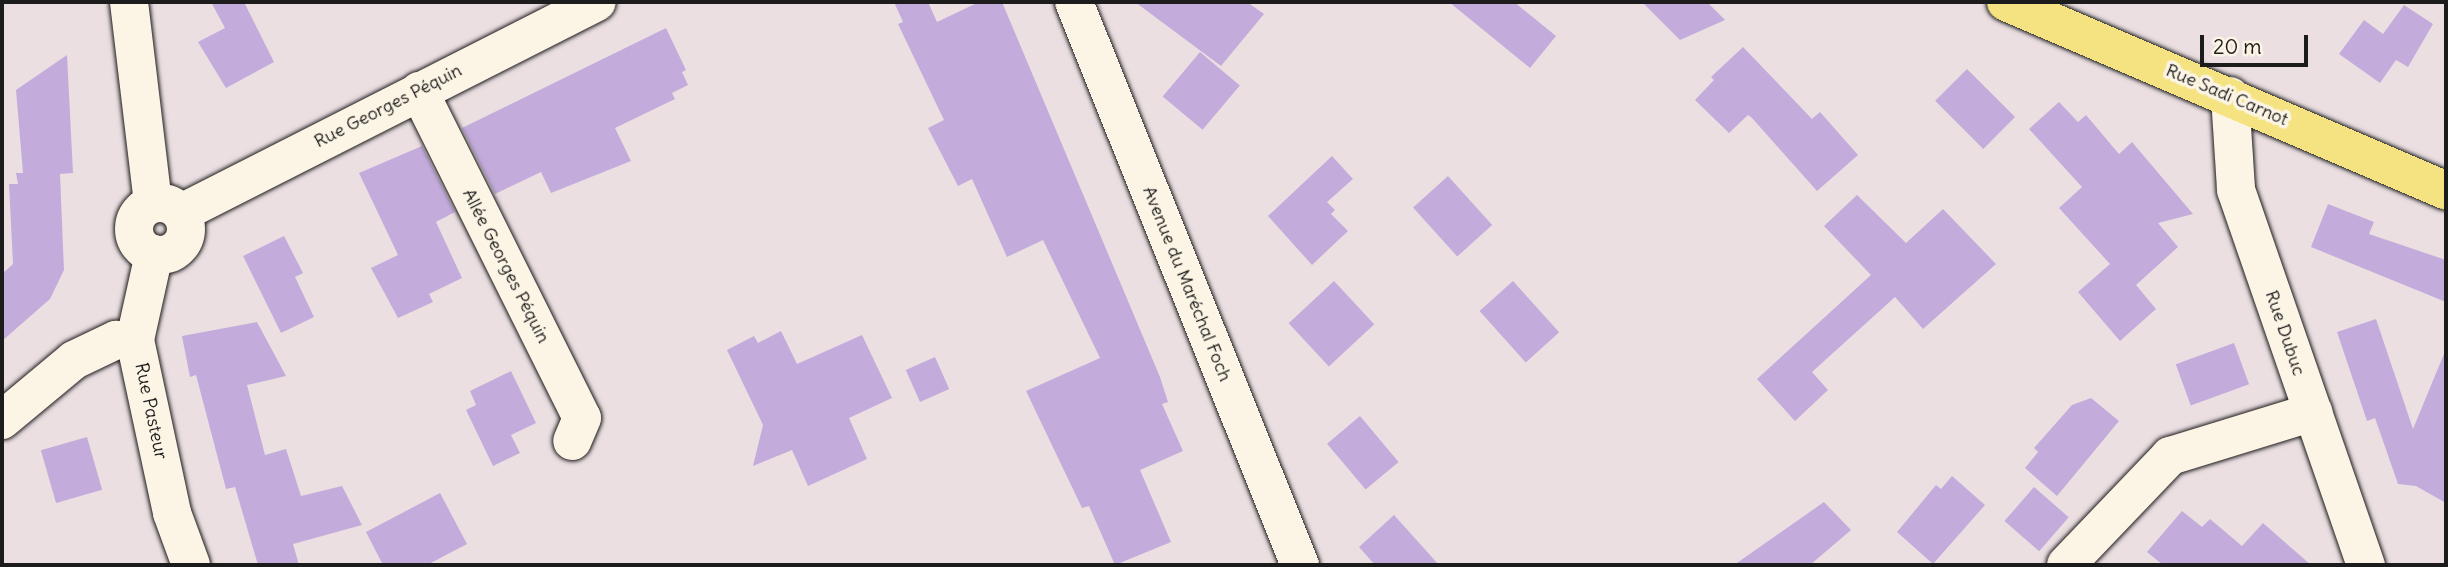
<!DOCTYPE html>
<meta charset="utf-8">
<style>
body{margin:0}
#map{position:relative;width:2448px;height:567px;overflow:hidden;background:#ebdfe2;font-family:Delius,sans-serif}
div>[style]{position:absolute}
.building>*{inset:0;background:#c3acdb;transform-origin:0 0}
.roads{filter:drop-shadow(0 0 2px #1c1c1c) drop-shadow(0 0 2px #1c1c1c)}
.minor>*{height:38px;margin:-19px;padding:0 19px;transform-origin:19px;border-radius:19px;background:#fcf5e5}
.minor>.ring{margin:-19px;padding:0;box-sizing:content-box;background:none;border:38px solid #fcf5e5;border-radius:50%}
.major>*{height:38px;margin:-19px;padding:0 19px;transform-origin:19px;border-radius:19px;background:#f5e382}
span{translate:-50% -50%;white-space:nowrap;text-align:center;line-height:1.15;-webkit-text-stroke:7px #fcf5e5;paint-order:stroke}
.street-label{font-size:18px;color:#1c1c1c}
.frame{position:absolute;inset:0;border:4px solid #1c1c1c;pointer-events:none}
.scale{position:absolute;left:2200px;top:35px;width:108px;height:32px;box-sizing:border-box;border:4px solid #1c1c1c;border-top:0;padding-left:9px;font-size:21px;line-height:24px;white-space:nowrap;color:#1c1c1c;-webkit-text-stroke:5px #fcf5e5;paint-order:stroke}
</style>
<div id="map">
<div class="building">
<i style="clip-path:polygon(211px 2px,244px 2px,274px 62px,226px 88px,198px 42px,225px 28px)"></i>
<i style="clip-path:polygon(894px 2px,928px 2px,937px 22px,979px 2px,1002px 2px,1160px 377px,1168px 402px,1162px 404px,1183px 451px,1140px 470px,1171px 542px,1115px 565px,1089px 506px,1082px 508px,1026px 391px,1100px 358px,1043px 240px,1007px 257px,972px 179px,958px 186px,928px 128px,944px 120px,898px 24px,903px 22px)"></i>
<i style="clip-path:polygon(1135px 2px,1247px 2px,1264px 14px,1221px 66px)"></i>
<i style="clip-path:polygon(1449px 2px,1514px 2px,1556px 36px,1530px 68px)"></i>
<i style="clip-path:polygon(1642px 2px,1707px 2px,1725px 20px,1680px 40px)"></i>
<i style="clip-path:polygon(2404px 5px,2433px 24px,2408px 67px,2396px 60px,2380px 83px,2339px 54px,2364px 20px,2383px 34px)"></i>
<i style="clip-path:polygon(666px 28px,686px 70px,682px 72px,688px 85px,672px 93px,675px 99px,615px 128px,631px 161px,551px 193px,541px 172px,495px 194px,462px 128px)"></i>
<i style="clip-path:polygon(1743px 47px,1812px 119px,1820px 112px,1858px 155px,1817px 191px,1752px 118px,1748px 115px,1729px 133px,1695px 100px,1714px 80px,1711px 77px)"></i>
<i style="left:1200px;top:52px;width:52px;height:58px;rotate:40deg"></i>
<i style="clip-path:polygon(67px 55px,73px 173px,60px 174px,64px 270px,50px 299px,2px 341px,2px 274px,13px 264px,9px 184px,18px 184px,16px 173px,23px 173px,16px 90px)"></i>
<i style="left:1967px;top:69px;width:68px;height:45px;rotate:45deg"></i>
<i style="clip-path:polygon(2059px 102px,2078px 122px,2086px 115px,2119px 154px,2132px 142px,2193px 214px,2158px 223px,2178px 247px,2136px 285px,2156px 309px,2120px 341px,2078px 292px,2110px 264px,2059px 208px,2082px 187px,2029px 129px)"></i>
<i style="clip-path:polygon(422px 146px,455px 212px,436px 222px,462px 278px,429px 294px,433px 302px,398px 318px,371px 268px,398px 255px,359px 173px)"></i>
<i style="clip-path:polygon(1332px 156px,1353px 179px,1327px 202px,1335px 210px,1331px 214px,1348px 231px,1312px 265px,1268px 216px)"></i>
<i style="left:1448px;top:176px;width:66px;height:47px;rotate:48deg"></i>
<i style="clip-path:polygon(1857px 195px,1906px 243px,1943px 209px,1996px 264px,1923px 329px,1895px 297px,1812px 372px,1828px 390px,1795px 421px,1757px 379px,1871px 275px,1824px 226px)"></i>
<i style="clip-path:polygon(2328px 204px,2374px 222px,2369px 234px,2446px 260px,2446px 302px,2311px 247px)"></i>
<i style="clip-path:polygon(284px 236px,303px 273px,295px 277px,314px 317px,281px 333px,243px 256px)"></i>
<i style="left:1334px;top:281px;width:59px;height:62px;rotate:47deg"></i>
<i style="left:1513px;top:281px;width:69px;height:45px;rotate:48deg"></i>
<i style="clip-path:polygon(2376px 319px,2413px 429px,2446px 349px,2446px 503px,2416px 486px,2398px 484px,2375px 418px,2367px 421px,2337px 332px)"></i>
<i style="clip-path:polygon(257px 322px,286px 376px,247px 385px,265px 455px,286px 449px,301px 496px,342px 486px,362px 525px,293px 544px,299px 565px,258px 565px,235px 487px,226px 489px,196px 375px,190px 377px,182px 336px)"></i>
<i style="clip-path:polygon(781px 331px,797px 364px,862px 335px,892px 398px,849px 418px,867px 459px,808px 486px,792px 450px,753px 466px,763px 425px,727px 350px,754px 336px,758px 343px)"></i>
<i style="left:2234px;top:343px;width:44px;height:62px;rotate:70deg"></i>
<i style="left:935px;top:357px;width:35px;height:32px;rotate:66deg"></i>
<i style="clip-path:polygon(511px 371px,536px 423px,511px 435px,520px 453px,493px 466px,466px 410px,476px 405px,470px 391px)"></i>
<i style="clip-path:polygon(2091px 398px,2119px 421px,2057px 496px,2025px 468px,2038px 452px,2034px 448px,2072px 405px)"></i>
<i style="left:1360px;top:416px;width:60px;height:43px;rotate:50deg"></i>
<i style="left:87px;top:437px;width:55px;height:48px;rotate:74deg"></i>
<i style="clip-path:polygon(1952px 476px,1985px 505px,1933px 564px,1897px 532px,1936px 485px,1941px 489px)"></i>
<i style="left:2034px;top:487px;width:46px;height:45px;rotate:41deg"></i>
<i style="clip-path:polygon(440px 493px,467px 544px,427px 565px,383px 565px,366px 532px)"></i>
<i style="clip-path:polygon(1824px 502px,1851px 530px,1810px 565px,1734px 565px)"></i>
<i style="clip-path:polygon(2182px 511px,2202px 527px,2210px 519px,2242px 546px,2263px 523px,2311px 565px,2163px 565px,2147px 552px)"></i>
<i style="clip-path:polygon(1394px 515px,1439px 565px,1375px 565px,1359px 547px)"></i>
</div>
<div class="roads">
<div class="minor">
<i style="left:129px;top:2px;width:203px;rotate:83.2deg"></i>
<i style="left:1074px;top:2px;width:607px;rotate:68.13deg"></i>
<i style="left:419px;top:91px;width:365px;rotate:63.5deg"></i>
<i style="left:582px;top:418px;width:25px;rotate:113deg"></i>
<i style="left:2230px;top:96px;width:94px;rotate:86.3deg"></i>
<i style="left:2236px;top:190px;width:397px;rotate:70.9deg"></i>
<i class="ring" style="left:134px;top:203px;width:14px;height:14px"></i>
<i style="left:181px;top:213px;width:466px;rotate:-26.9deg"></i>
<i style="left:154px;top:254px;width:88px;rotate:102.5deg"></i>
<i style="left:135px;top:340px;width:177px;rotate:77.9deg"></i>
<i style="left:172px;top:513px;width:55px;rotate:69.9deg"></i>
<i style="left:2px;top:420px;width:94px;rotate:-39.8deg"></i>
<i style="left:74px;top:360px;width:47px;rotate:-25.5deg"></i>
<i style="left:116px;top:340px;width:19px"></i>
<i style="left:2066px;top:565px;width:151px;rotate:-46.3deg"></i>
<i style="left:2170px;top:456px;width:150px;rotate:-17.1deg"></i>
</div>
<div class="major">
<i style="left:2006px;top:2px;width:479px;rotate:23.2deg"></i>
</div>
</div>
<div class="street-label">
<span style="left:2227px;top:95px;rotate:23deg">Rue Sadi Carnot</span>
<span style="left:388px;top:106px;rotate:-27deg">Rue Georges Péquin</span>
<span style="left:506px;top:266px;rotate:63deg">Allée Georges Péquin</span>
<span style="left:1187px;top:284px;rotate:68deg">Avenue du Maréchal Foch</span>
<span style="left:2285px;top:333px;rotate:71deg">Rue Dubuc</span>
<span style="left:151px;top:411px;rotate:78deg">Rue Pasteur</span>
</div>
<div class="frame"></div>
<div class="scale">20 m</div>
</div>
